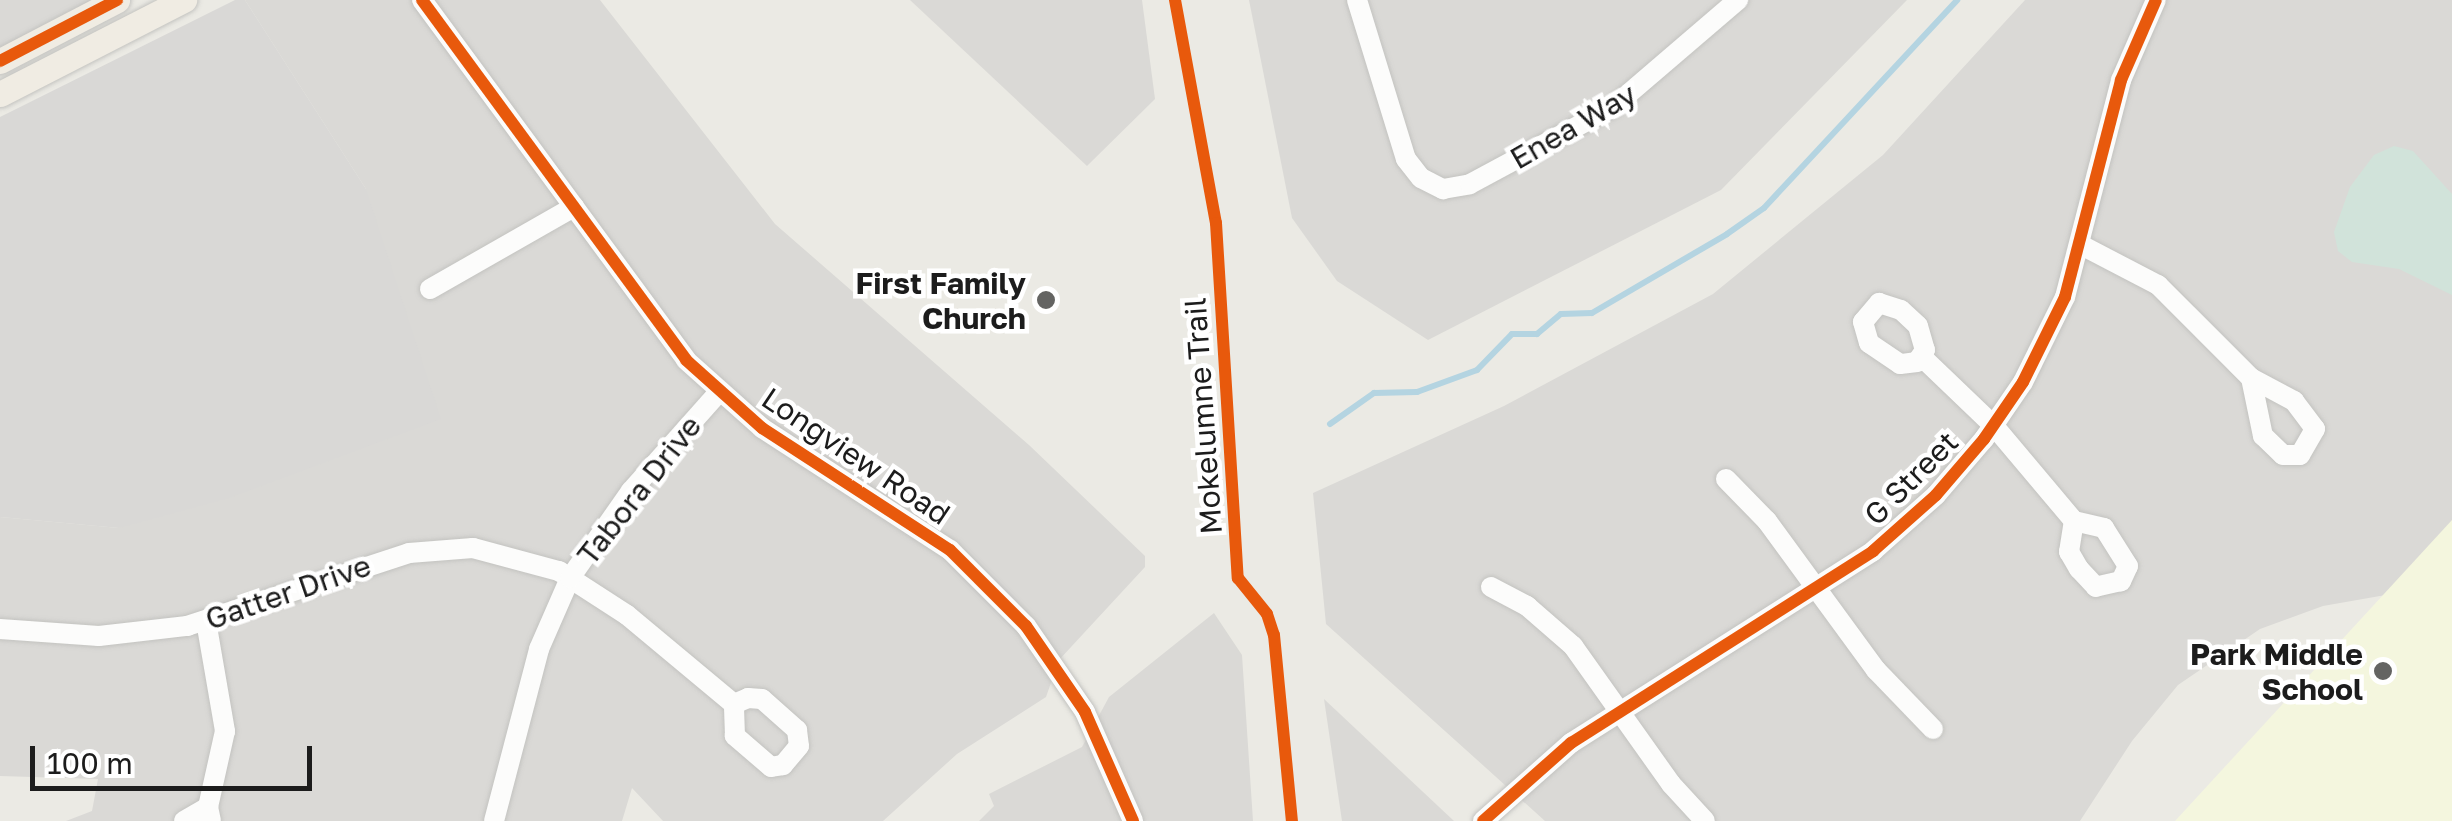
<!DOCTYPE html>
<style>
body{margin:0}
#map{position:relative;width:2452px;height:821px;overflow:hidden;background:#ebeae4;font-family:"Golos Text",sans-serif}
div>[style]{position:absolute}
.residential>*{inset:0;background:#dad9d6}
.education>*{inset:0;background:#f4f6de}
.religious>*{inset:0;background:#d9d8d6}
.wetland>*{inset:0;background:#d1e3da}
.stream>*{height:6px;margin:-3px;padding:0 3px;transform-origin:3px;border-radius:3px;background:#b4d4e1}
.roads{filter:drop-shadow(0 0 2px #c3c3c0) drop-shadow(0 0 2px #c3c3c0)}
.minor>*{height:20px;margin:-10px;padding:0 10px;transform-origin:10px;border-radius:10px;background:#fcfcfb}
.major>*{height:25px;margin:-12.5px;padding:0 12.5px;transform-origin:12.5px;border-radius:12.5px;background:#f0ece3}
.cycleway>*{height:12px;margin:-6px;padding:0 6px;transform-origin:6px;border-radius:6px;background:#e8590c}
.dots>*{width:28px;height:28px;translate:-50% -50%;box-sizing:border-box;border:5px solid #fff;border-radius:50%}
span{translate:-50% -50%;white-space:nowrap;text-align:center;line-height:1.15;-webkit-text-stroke:9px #fff;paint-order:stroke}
.street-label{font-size:30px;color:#1c1c1c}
.poi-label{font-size:30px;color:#1c1c1c;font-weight:700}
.right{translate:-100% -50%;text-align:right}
.scale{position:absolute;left:30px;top:746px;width:282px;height:45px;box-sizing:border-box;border:5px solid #1c1c1c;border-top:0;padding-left:12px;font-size:30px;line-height:35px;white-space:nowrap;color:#1c1c1c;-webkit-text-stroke:8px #fff;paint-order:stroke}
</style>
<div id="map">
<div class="residential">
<i style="clip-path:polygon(0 0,117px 0,0 61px)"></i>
<i style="clip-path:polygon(245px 0,600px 0,775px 224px,1029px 445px,1145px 556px,1145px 567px,1059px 660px,1046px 697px,957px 754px,883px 821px,663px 821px,632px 788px,622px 821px,66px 821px,92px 811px,98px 779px,0 776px,0 517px,119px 528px,366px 189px)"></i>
<i style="clip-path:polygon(910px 0,1142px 0,1155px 99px,1087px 166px)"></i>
<i style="clip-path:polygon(1249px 0,1907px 0,1721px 190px,1428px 340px,1337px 281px,1292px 218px)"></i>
<i style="clip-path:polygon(2025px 0,2452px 0,2452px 530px,2397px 593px,2323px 606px,2260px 629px,2178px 685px,2132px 741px,2080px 821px,1545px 821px,1326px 624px,1313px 493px,1504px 406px,1713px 294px,1883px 155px)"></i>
<i style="clip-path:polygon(1214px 613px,1242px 655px,1253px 821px,979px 821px,994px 806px,989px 794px,1082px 747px,1109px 697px)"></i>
<i style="clip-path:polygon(1324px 699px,1454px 821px,1342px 821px)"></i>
</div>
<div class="education">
<i style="clip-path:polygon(2452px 520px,2452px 821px,2175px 821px)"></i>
</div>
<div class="religious">
<i style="clip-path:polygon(235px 0,245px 0,366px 189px,441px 419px,229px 498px,119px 528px,0 517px,0 117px)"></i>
</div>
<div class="wetland">
<i style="clip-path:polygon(2394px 146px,2413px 151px,2452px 194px,2452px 295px,2399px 269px,2352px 262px,2338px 251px,2334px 232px,2350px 187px,2374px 155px)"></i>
</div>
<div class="stream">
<i style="left:1330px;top:424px;width:54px;rotate:-35.2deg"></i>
<i style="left:1374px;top:393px;width:43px;rotate:-1.3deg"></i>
<i style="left:1417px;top:392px;width:64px;rotate:-20.1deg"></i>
<i style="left:1477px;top:370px;width:50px;rotate:-45.8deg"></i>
<i style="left:1512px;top:334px;width:25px"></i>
<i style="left:1537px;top:334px;width:31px;rotate:-40deg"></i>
<i style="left:1561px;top:314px;width:31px;rotate:-2deg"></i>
<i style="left:1592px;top:313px;width:156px;rotate:-30.3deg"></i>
<i style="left:1727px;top:234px;width:45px;rotate:-35.1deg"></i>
<i style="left:1764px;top:208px;width:284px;rotate:-47.1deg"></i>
</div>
<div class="roads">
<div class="minor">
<i style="left:422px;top:0;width:446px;rotate:53.7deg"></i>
<i style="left:686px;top:360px;width:102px;rotate:41.8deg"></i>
<i style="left:762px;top:428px;width:224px;rotate:33deg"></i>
<i style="left:950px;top:550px;width:107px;rotate:45deg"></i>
<i style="left:1026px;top:626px;width:104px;rotate:55.5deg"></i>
<i style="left:1085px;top:712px;width:119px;rotate:66.2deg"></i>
<i style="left:1357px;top:0;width:166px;rotate:72.9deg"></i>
<i style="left:1406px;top:159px;width:24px;rotate:52deg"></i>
<i style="left:1421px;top:178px;width:25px;rotate:27deg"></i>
<i style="left:1443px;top:189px;width:27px;rotate:-10deg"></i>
<i style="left:1470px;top:184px;width:162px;rotate:-28.3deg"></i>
<i style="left:1613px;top:107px;width:165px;rotate:-40.6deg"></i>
<i style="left:2083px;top:246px;width:85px;rotate:27.5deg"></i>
<i style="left:2158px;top:285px;width:132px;rotate:45deg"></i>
<i style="left:2251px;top:378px;width:49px;rotate:28.1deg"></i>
<i style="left:2294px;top:401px;width:35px;rotate:53deg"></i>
<i style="left:2315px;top:429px;width:30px;rotate:120deg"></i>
<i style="left:2300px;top:455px;width:17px;rotate:180deg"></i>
<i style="left:2283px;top:455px;width:28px;rotate:-136deg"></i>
<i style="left:2263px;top:436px;width:59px;rotate:-101.7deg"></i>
<i style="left:430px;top:289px;width:166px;rotate:-29.7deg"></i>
<i style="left:1879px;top:303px;width:23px;rotate:18deg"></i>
<i style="left:1901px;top:310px;width:23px;rotate:43deg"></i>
<i style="left:1918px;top:326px;width:25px;rotate:74deg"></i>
<i style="left:1925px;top:350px;width:14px;rotate:124deg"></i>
<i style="left:1917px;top:362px;width:17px;rotate:173deg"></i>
<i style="left:1900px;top:364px;width:37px;rotate:-146deg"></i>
<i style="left:1869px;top:343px;width:22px;rotate:-106deg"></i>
<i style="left:1863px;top:322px;width:25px;rotate:-50deg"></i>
<i style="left:1923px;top:358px;width:98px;rotate:43.8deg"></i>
<i style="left:1994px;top:426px;width:124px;rotate:49.9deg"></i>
<i style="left:2074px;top:521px;width:31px;rotate:13deg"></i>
<i style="left:2104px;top:528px;width:45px;rotate:57.7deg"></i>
<i style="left:2128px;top:566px;width:17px;rotate:115deg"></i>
<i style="left:2121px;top:581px;width:26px;rotate:167deg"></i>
<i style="left:2096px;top:587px;width:25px;rotate:-133deg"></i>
<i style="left:2079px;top:569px;width:20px;rotate:-120deg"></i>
<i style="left:2069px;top:552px;width:31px;rotate:-81deg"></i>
<i style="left:1726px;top:479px;width:59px;rotate:45.7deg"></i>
<i style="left:1767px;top:521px;width:185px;rotate:53.8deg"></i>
<i style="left:1876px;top:670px;width:82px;rotate:46deg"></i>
<i style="left:1491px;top:587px;width:41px;rotate:27.8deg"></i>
<i style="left:1527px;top:606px;width:61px;rotate:41deg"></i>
<i style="left:1573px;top:646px;width:169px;rotate:54.6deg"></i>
<i style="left:1671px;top:784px;width:50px;rotate:47.4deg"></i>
<i style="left:206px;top:621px;width:112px;rotate:80.2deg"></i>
<i style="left:225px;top:731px;width:78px;rotate:102.6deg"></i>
<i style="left:208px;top:807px;width:14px;rotate:78deg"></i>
<i style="left:0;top:629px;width:99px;rotate:4deg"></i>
<i style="left:99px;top:636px;width:89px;rotate:-6.5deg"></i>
<i style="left:187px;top:626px;width:234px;rotate:-18.2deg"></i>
<i style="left:409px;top:553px;width:64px;rotate:-4.5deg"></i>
<i style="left:473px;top:548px;width:89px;rotate:15deg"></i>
<i style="left:559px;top:571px;width:81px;rotate:32.9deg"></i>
<i style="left:627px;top:615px;width:139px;rotate:39.8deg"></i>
<i style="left:748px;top:698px;width:14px;rotate:4deg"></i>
<i style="left:762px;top:699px;width:47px;rotate:41.5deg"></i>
<i style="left:797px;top:730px;width:16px;rotate:83deg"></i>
<i style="left:799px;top:746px;width:25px;rotate:130deg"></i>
<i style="left:783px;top:765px;width:12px;rotate:171deg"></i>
<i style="left:771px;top:767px;width:48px;rotate:-139.3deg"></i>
<i style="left:735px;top:736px;width:32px;rotate:-92deg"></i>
<i style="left:734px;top:704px;width:15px;rotate:-23deg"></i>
<i style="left:184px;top:821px;width:28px;rotate:-30deg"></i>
<i style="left:494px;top:821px;width:178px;rotate:-75.3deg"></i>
<i style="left:539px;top:649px;width:77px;rotate:-66.4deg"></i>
<i style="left:570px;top:578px;width:106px;rotate:-55deg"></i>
<i style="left:631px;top:491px;width:132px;rotate:-48.4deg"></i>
<i style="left:1483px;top:821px;width:118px;rotate:-41.6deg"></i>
<i style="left:1571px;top:743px;width:358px;rotate:-32.4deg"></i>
<i style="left:1873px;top:551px;width:84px;rotate:-41.6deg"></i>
<i style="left:1936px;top:495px;width:74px;rotate:-49.4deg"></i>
<i style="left:1984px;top:439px;width:69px;rotate:-55.6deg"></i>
<i style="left:2023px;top:382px;width:95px;rotate:-63.7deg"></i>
<i style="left:2065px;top:297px;width:224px;rotate:-75.5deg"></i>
<i style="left:2121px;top:80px;width:87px;rotate:-66.4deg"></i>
</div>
<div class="major">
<i style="left:0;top:61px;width:132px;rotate:-27.5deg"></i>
<i style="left:0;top:94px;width:207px;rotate:-27.1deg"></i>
</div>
</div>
<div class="cycleway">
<i style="left:422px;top:0;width:446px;rotate:53.7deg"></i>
<i style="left:686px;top:360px;width:102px;rotate:41.8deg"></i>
<i style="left:762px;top:428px;width:224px;rotate:33deg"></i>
<i style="left:950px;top:550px;width:107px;rotate:45deg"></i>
<i style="left:1026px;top:626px;width:104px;rotate:55.5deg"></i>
<i style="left:1085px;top:712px;width:119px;rotate:66.2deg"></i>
<i style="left:1175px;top:0;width:227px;rotate:79.6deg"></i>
<i style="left:1216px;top:223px;width:356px;rotate:86.5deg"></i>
<i style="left:1238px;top:578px;width:46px;rotate:51.1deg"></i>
<i style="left:1267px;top:614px;width:22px;rotate:72deg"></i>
<i style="left:1274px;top:635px;width:187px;rotate:84.5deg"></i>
<i style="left:0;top:61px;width:132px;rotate:-27.5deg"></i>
<i style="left:1483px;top:821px;width:118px;rotate:-41.6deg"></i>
<i style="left:1571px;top:743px;width:358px;rotate:-32.4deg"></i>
<i style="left:1873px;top:551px;width:84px;rotate:-41.6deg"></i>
<i style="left:1936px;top:495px;width:74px;rotate:-49.4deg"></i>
<i style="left:1984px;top:439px;width:69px;rotate:-55.6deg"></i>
<i style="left:2023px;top:382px;width:95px;rotate:-63.7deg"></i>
<i style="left:2065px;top:297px;width:224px;rotate:-75.5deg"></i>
<i style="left:2121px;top:80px;width:87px;rotate:-66.4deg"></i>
</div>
<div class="dots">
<i style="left:1046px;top:300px;background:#646462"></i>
<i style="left:2383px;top:671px;background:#646462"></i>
</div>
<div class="street-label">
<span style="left:1573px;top:126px;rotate:-30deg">Enea Way</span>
<span style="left:1203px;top:416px;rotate:-94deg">Mokelumne Trail</span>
<span style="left:856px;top:456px;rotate:34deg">Longview Road</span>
<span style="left:1911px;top:478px;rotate:-45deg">G Street</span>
<span style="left:639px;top:490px;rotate:-52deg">Tabora Drive</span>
<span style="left:288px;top:592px;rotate:-19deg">Gatter Drive</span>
</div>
<div class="poi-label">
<span class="right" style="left:1026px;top:300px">First Family<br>Church</span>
<span class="right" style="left:2363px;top:671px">Park Middle<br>School</span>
</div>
<div class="scale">100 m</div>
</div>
